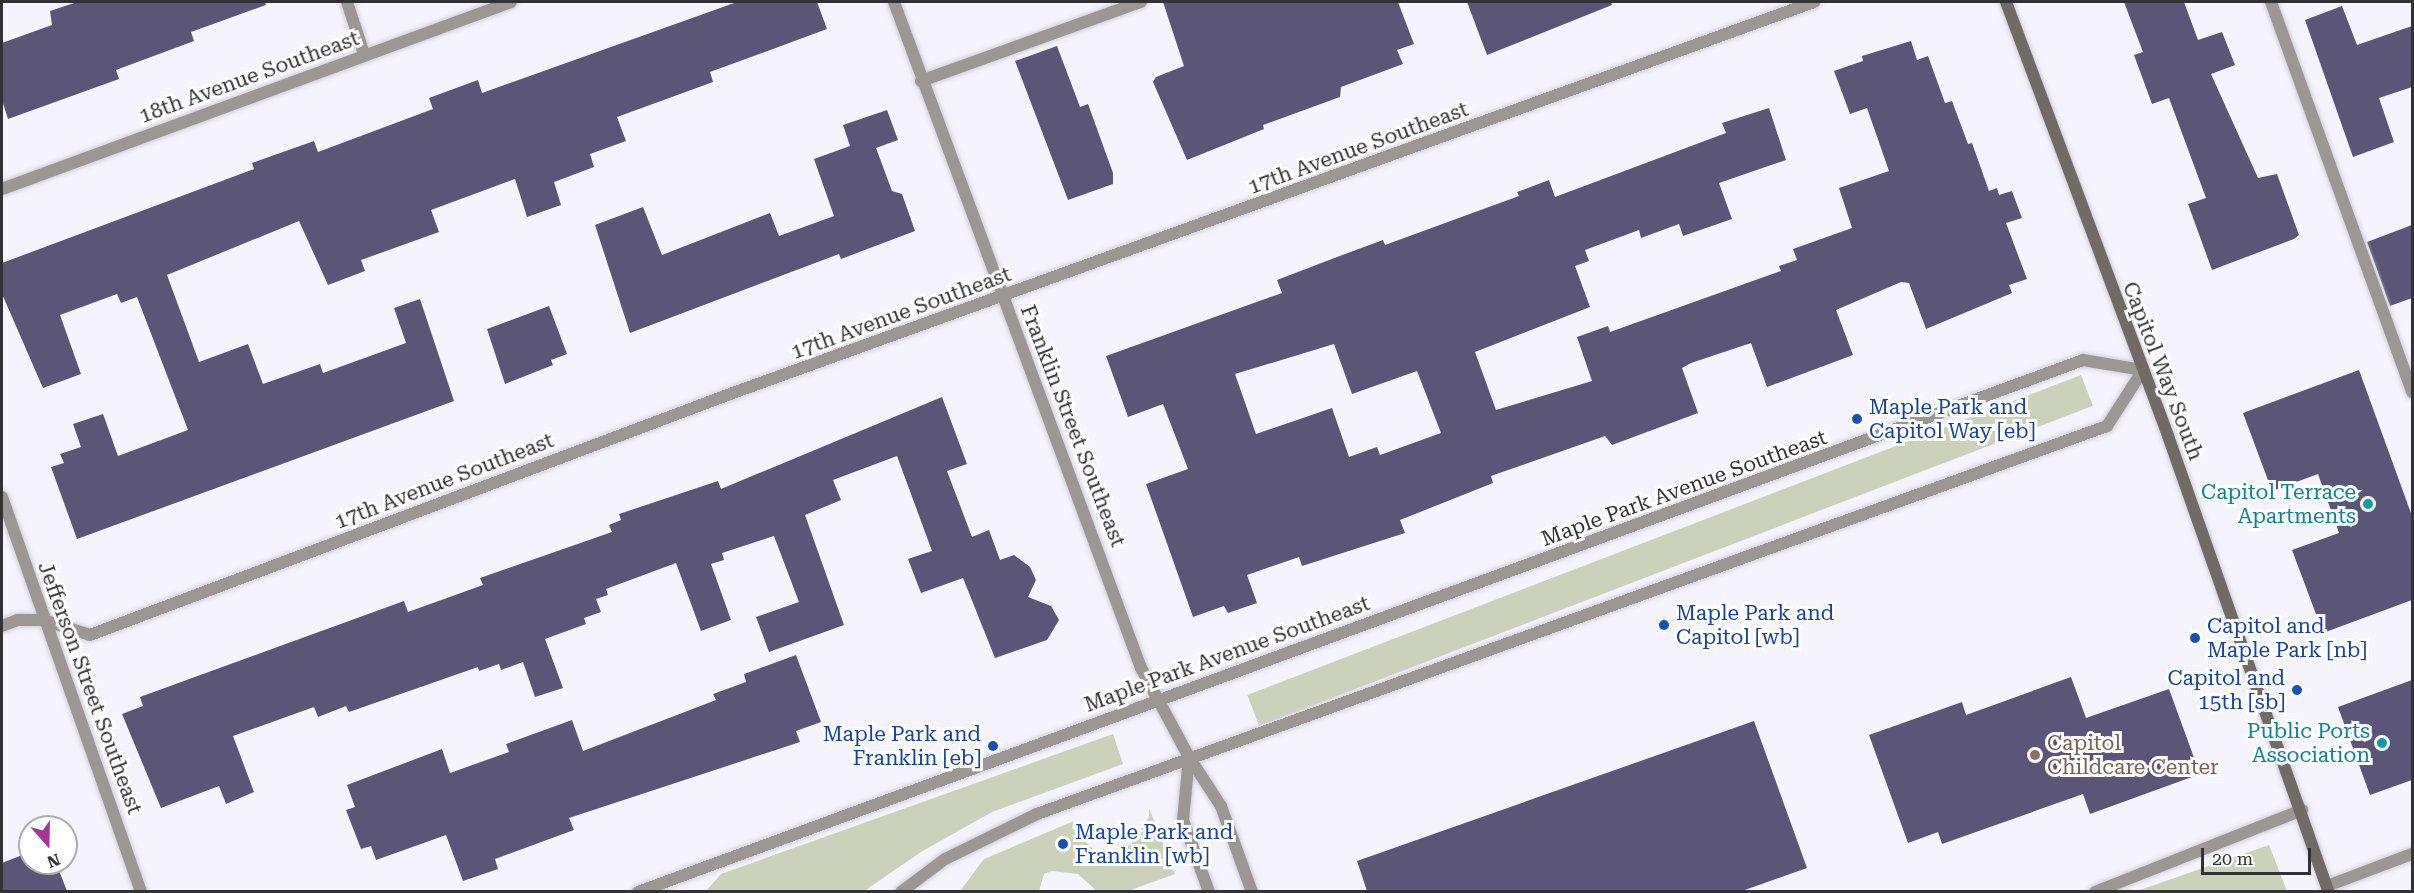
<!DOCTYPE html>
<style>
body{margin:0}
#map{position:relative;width:2414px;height:893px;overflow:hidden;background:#f4f3fe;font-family:"Roboto Serif",serif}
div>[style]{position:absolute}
.green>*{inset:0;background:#ccd2b9;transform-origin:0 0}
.building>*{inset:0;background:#5b5677}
.roads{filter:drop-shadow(0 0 2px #d1d0da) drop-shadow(0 0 2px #d1d0da)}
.service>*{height:12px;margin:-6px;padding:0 6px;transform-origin:6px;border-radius:6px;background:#9c9793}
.minor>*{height:12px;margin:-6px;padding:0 6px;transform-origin:6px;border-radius:6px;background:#9c9793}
.tertiary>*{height:12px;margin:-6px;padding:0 6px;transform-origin:6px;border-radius:6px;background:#9c9793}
.secondary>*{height:12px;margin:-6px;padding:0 6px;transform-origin:6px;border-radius:6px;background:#726a65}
.dots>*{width:16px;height:16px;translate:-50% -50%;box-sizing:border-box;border:3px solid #fff;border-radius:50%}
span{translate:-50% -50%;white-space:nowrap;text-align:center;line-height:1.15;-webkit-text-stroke:6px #fff;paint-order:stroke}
.street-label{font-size:21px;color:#313136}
.transit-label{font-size:21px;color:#164399}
.left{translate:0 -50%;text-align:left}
.right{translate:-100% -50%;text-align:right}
.culture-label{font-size:21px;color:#0d838f}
.education-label{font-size:21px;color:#785e54}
.frame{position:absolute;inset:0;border:3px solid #313136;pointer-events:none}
.north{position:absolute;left:18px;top:815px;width:60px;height:60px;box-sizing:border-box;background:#fff;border:2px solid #adadaf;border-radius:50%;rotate:160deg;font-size:16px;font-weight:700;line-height:24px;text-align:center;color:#313136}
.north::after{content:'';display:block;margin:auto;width:21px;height:27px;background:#a53593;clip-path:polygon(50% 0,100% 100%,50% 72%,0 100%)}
.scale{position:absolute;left:2201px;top:848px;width:110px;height:27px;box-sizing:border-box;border:3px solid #313136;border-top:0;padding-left:8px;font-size:18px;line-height:21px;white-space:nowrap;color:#313136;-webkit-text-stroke:4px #fff;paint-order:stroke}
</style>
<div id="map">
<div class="green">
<i style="left:2081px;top:375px;width:33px;height:893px;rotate:69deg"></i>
<i style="clip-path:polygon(1113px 734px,1123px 764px,992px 812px,921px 852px,864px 891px,706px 891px,721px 874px)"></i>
<i style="clip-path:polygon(1149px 808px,1175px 874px,1128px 891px,1098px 892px,1078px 874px,1052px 871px,1044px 874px,1039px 891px,960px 891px,984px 859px,1074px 821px,1072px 828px,1093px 849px,1113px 856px,1131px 844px,1149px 817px)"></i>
<i style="clip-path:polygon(2269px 845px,2287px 891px,2137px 891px)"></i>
</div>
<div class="building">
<i style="clip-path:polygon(77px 2px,265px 2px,266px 5px,191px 32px,194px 41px,116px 70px,119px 79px,8px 119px,2px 100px,2px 43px,52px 25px,50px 11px)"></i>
<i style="clip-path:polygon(737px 2px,817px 2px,827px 29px,710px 72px,713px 82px,617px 117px,626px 141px,590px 154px,594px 167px,554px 182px,561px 205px,527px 217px,515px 179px,431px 210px,439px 232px,361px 260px,365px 271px,328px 285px,299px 221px,167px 275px,199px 362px,248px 344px,263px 384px,320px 364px,323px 373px,406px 343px,394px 308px,420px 299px,454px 401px,77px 539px,51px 467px,64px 463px,60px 454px,81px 447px,73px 424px,103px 414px,118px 456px,188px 430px,137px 297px,121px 303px,117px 294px,60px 315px,81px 374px,43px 388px,2px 294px,2px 263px,254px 169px,252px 163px,314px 141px,318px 152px,433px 109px,429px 98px,478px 80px,482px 93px)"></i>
<i style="clip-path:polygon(1163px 2px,1398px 2px,1414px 44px,1397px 50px,1403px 64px,1341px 87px,1340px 97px,1263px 125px,1264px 129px,1187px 160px,1153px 82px,1156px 77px,1184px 66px)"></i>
<i style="clip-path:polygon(1467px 2px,1611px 2px,1612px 5px,1487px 55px)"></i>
<i style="clip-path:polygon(2124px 2px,2184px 2px,2198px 40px,2222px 32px,2235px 65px,2211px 74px,2258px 178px,2277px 174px,2299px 235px,2294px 239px,2212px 270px,2188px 204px,2206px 198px,2169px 98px,2152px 104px,2134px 55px,2143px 52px)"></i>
<i style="clip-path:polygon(2342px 6px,2357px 45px,2412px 26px,2412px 87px,2379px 98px,2394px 142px,2353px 157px,2305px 20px)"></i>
<i style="clip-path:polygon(evenodd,1911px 41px,1917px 60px,1928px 56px,1945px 103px,1952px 101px,1968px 144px,1972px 143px,1989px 191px,1997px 188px,1999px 195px,2012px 191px,2022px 218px,2006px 223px,2027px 279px,2009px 285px,2012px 293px,1926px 329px,1909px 283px,1901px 282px,1836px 310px,1853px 355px,1767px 387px,1751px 343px,1691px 363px,1682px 368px,1698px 413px,1612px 445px,1605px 436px,1491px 476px,1493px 483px,1400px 520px,1405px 533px,1302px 566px,1299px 557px,1247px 575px,1257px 603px,1228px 613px,1224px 606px,1193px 617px,1146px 484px,1188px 469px,1163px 404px,1128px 417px,1106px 356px,1282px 293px,1277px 280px,1337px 257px,1383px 240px,1385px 245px,1519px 196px,1517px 192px,1549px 180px,1555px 197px,1726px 133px,1722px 123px,1769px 108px,1786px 160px,1719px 183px,1732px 219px,1683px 236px,1679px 224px,1641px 238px,1639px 230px,1585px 250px,1589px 261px,1575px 266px,1590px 307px,1475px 352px,1496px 410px,1592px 381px,1577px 337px,1608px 326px,1610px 332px,1781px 271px,1779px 266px,1797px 260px,1793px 249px,1852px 228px,1839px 188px,1889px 171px,1867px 108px,1850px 114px,1834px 71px,1863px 61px,1862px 56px,1911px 41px,1334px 344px,1352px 394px,1417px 371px,1441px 433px,1380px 455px,1377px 447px,1349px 457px,1332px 408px,1256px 434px,1235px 374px,1334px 344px)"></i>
<i style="clip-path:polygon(1057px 46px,1080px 107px,1088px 104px,1113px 173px,1113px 184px,1068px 200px,1015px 61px)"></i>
<i style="clip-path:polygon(887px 110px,898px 140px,876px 148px,892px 191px,902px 194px,915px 231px,841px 259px,839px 254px,630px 333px,595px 225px,643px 207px,662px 255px,770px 213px,779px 236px,834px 216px,814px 159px,850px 146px,843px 125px)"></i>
<i style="clip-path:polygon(2412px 225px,2412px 298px,2390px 306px,2367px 242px)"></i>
<i style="clip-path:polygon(549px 306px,567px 354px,551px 360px,553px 365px,505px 384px,487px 329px)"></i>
<i style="clip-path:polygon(2359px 370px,2412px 516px,2412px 600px,2323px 633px,2292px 550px,2339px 533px,2318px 474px,2272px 491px,2243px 413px)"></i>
<i style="clip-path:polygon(942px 397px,967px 464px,947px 471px,972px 537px,989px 530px,1000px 560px,1014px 555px,1030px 567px,1036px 580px,1028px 597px,1051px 606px,1059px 620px,1047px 640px,995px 658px,963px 578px,921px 593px,908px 559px,932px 551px,897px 456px,833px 480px,841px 500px,805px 515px,844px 625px,769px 652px,756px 617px,799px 602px,774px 536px,722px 553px,724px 560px,711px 564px,731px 620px,701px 631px,676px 563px,606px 589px,608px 595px,596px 599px,601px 612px,584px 618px,586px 624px,545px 639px,563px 688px,535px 697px,523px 662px,501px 670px,499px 664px,479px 671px,478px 667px,349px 712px,346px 706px,318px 717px,314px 707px,233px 736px,254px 792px,226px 804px,219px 786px,161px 808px,122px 714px,143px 706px,140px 697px,404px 601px,408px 612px,483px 585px,480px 578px,612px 532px,609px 525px,621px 520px,619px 514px,718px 481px,721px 489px)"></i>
<i style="clip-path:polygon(796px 655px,821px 722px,796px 731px,800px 742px,569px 818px,574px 830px,495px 859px,498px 869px,463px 881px,446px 835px,376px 860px,371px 846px,361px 849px,346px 810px,355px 807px,347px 785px,442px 749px,450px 773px,509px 752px,506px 744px,572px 720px,583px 751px,716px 700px,713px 694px,746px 682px,744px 674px)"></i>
<i style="clip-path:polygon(2071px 677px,2086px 718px,2169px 689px,2200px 774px,2090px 814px,2083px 794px,1942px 844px,1938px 832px,1908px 843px,1869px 735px,1962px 702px,1966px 715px)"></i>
<i style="clip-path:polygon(2412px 680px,2412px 780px,2370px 795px,2338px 707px)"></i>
<i style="clip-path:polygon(1754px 721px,1807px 868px,1742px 891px,1367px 891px,1357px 861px)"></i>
<i style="clip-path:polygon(30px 852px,30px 863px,56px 863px,67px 891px,2px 891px,2px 863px)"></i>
</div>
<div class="roads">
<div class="service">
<i style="left:2271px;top:2px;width:415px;rotate:70.1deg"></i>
<i style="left:921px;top:81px;width:234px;rotate:-19.8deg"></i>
<i style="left:1189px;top:757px;width:59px;rotate:56.9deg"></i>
<i style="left:1221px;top:806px;width:91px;rotate:70.2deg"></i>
<i style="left:1189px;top:757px;width:63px;rotate:95.4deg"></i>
<i style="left:1183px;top:820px;width:77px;rotate:70.1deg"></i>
<i style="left:2095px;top:892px;width:223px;rotate:-21.6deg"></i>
</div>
<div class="minor">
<i style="left:347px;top:2px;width:55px;rotate:71.9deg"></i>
<i style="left:894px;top:2px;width:710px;rotate:69.65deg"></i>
<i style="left:1141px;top:668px;width:101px;rotate:61.7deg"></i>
<i style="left:2px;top:189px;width:542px;rotate:-20.17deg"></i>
<i style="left:2px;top:497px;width:419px;rotate:70.6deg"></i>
<i style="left:2px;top:626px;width:17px;rotate:-21deg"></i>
<i style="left:18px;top:620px;width:26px"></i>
<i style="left:44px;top:620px;width:48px;rotate:18.1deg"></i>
<i style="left:90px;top:635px;width:684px;rotate:-20.63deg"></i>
<i style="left:730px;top:394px;width:1153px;rotate:-19.88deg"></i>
<i style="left:2327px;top:886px;width:91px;rotate:-20.6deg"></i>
</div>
<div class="tertiary">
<i style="left:638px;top:892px;width:1540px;rotate:-20.21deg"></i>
<i style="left:2083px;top:360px;width:61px;rotate:9.5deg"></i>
<i style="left:2143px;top:370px;width:67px;rotate:122.7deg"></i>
<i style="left:2107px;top:426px;width:1138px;rotate:160.07deg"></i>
<i style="left:1037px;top:814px;width:102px;rotate:153.9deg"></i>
<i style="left:945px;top:859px;width:55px;rotate:143.1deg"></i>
</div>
<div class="secondary">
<i style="left:2006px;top:2px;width:463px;rotate:69.5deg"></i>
<i style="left:2168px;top:436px;width:484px;rotate:70.6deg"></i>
</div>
</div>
<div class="dots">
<i style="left:1857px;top:419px;background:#1a4fb4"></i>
<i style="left:2368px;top:504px;background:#0f9aa8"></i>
<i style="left:1664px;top:625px;background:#1a4fb4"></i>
<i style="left:2195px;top:638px;background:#1a4fb4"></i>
<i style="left:2297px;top:690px;background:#1a4fb4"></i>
<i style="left:2382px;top:743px;background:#0f9aa8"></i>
<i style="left:993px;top:746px;background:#1a4fb4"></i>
<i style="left:2035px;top:755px;background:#8d6e63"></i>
<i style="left:1063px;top:844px;background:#1a4fb4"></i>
</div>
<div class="street-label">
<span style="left:249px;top:77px;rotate:-20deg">18th Avenue Southeast</span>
<span style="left:1358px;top:148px;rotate:-20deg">17th Avenue Southeast</span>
<span style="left:901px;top:313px;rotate:-20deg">17th Avenue Southeast</span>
<span style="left:2163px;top:371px;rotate:69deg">Capitol Way South</span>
<span style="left:1073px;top:426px;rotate:69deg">Franklin Street Southeast</span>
<span style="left:444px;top:481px;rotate:-21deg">17th Avenue Southeast</span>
<span style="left:1684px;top:488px;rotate:-20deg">Maple Park Avenue Southeast</span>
<span style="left:1227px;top:654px;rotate:-20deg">Maple Park Avenue Southeast</span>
<span style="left:90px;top:688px;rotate:70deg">Jefferson Street Southeast</span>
</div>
<div class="transit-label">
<span class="left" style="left:1869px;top:419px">Maple Park and<br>Capitol Way [eb]</span>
<span class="left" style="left:1676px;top:625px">Maple Park and<br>Capitol [wb]</span>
<span class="left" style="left:2207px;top:638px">Capitol and<br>Maple Park [nb]</span>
<span class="right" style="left:2285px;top:690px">Capitol and<br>15th [sb]</span>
<span class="right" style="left:981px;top:746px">Maple Park and<br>Franklin [eb]</span>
<span class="left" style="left:1075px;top:844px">Maple Park and<br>Franklin [wb]</span>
</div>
<div class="culture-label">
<span class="right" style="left:2356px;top:504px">Capitol Terrace<br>Apartments</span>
<span class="right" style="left:2370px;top:743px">Public Ports<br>Association</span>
</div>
<div class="education-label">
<span class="left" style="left:2047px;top:755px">Capitol<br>Childcare Center</span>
</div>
<div class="frame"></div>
<div class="north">N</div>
<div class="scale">20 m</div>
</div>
